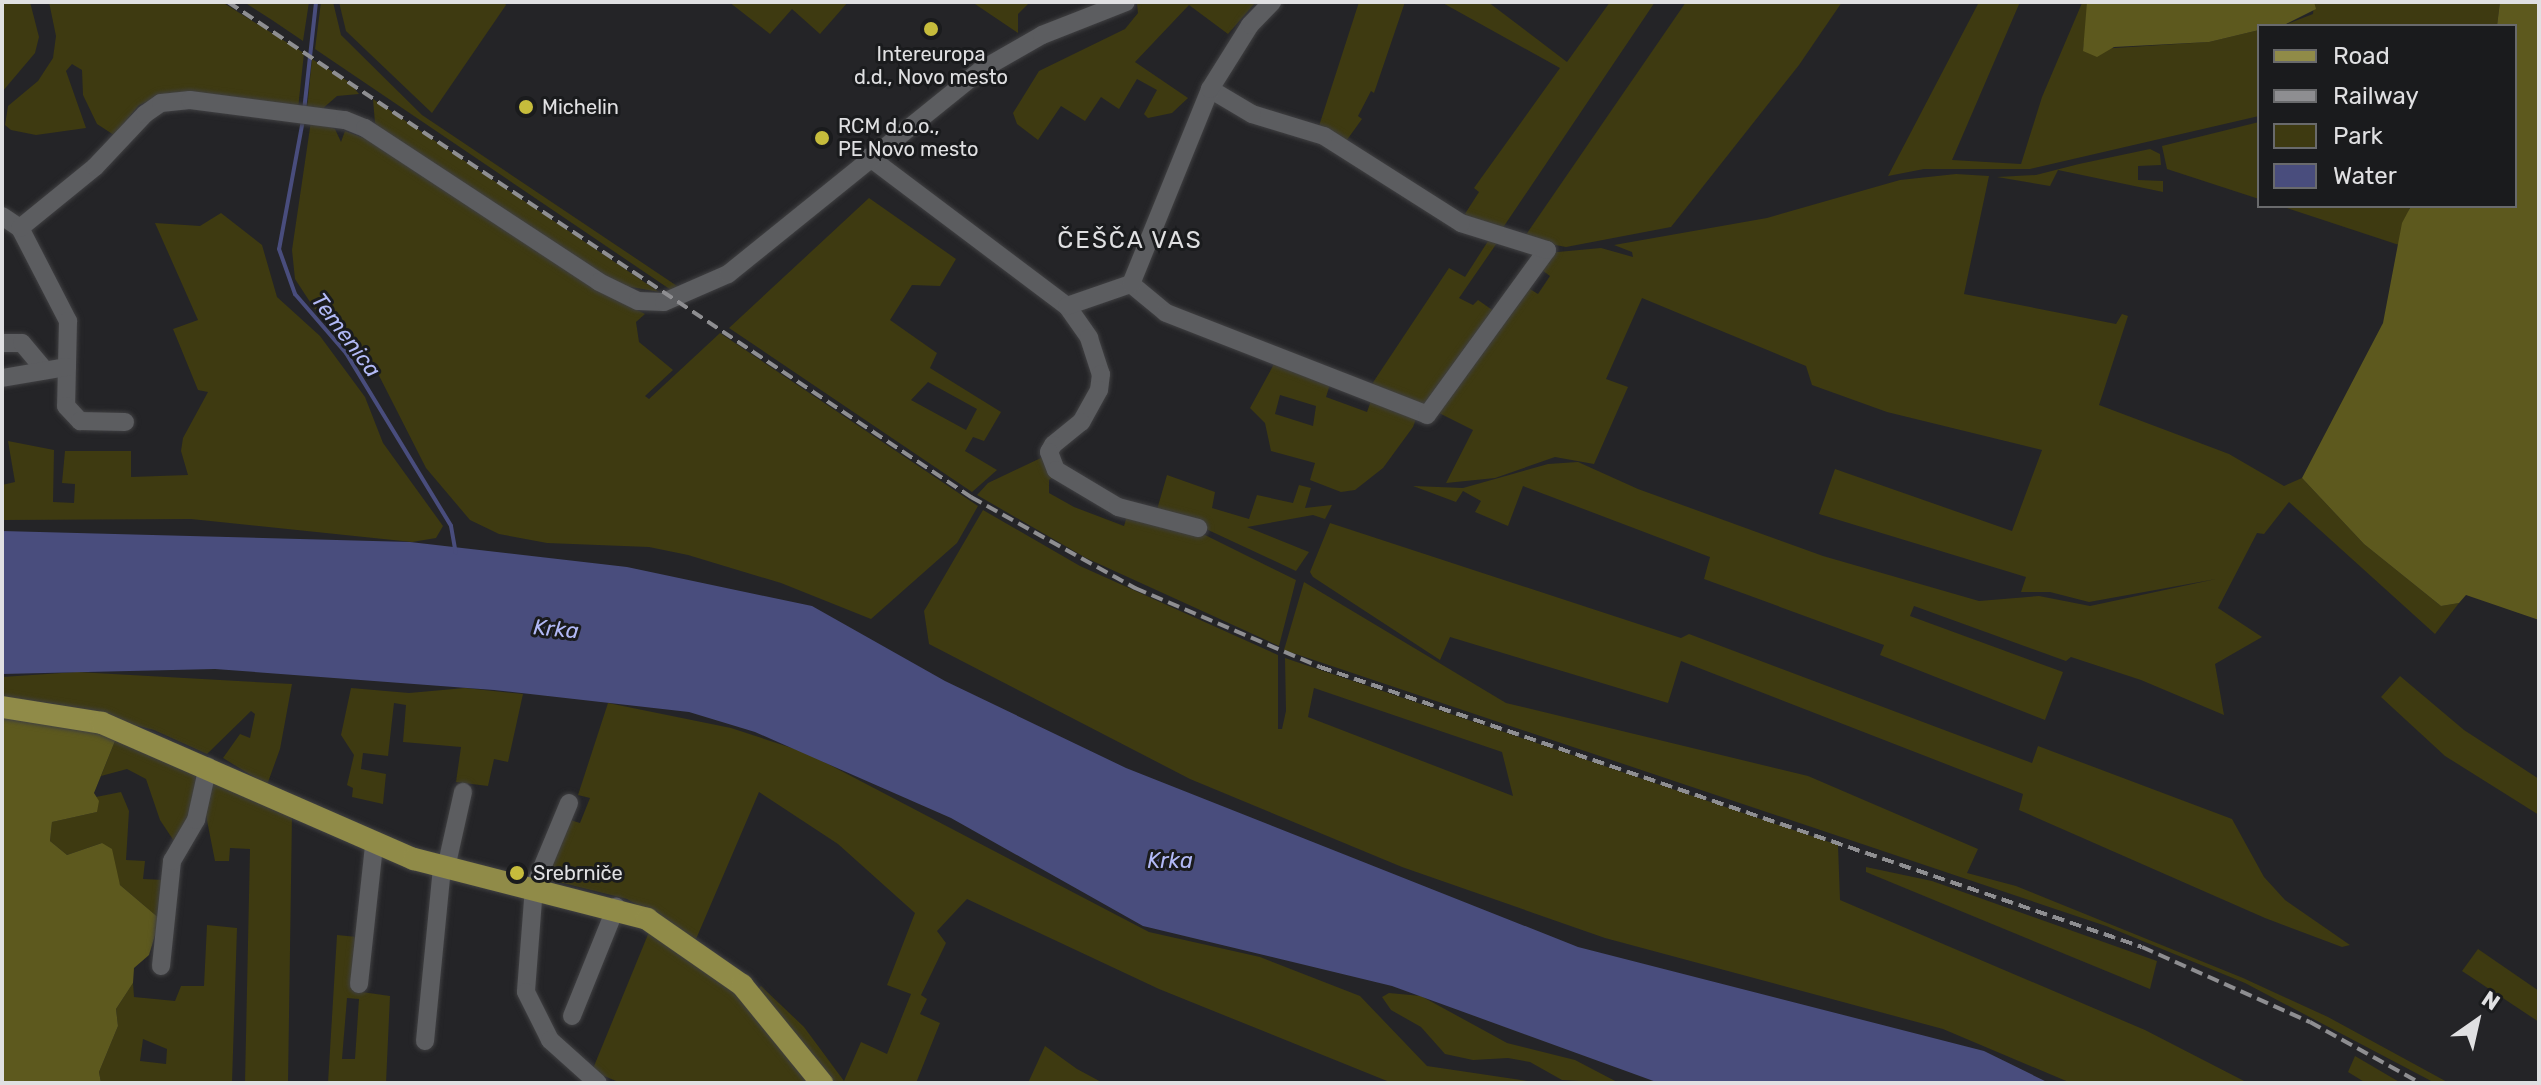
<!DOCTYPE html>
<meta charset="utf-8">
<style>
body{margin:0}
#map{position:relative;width:2541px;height:1085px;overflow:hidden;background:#242427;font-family:Rubik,sans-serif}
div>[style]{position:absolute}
.green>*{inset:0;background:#3e3a11}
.forest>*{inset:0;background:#5d591e}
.water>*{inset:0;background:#494d7d}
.stream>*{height:4px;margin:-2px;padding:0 2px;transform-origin:2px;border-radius:2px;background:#494d7d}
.roads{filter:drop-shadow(0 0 2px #404042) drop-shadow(0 0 2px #404042)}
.minor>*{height:18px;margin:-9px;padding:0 9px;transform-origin:9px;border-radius:9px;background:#5c5d60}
.major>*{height:22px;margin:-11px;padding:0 11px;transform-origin:11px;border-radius:11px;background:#908b48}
.rail>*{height:4px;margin-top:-2px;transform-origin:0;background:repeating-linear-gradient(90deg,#8e8e91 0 12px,transparent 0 18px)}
.dots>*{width:22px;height:22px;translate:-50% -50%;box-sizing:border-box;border:4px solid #1a1b1d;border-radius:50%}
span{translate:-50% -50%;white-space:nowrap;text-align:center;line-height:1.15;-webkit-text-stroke:6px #1a1b1d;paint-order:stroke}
.poi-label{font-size:20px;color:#e0e0e2}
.left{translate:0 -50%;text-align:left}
.water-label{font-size:22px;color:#b2b9f6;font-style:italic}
.quarter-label{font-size:24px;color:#e0e0e2;letter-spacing:2px}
.frame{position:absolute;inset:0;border:4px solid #e0e0e2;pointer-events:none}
.legend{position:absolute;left:2257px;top:24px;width:260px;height:184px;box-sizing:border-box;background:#1a1b1d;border:2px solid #696a6c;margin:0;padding:10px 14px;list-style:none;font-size:24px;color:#e0e0e2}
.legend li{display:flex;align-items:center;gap:16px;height:40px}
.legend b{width:40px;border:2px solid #696a6c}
.north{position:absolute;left:2437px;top:981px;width:80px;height:80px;-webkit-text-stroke:6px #1a1b1d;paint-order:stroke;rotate:34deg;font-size:22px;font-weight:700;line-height:32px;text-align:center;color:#e0e0e2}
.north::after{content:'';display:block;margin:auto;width:28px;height:36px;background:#e0e0e2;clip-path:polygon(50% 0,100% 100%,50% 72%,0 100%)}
</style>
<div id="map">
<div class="green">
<i style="clip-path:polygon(2px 2px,30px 2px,39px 37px,35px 53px,2px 92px)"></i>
<i style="clip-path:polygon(49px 2px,222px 2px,304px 53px,298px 109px,213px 94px,169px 93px,139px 105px,114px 135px,97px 124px,83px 95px,82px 70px,72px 64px,66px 71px,86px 128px,36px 135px,11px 130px,5px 125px,8px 106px,38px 81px,53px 58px,56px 36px)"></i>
<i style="clip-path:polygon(244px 2px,309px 2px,303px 41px,272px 20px)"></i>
<i style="clip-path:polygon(321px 2px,333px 2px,341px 35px,422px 115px,680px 288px,671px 290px,315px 49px)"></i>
<i style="clip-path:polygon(339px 2px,504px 2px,506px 5px,432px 113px,346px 31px)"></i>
<i style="clip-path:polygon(729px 2px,848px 2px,820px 34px,792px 9px,770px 34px)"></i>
<i style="clip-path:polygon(972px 2px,1030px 2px,1018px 14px,1018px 33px)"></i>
<i style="clip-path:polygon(1256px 2px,1228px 34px,1189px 5px,1135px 62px,1188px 98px,1172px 113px,1148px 118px,1144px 114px,1157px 90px,1137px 79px,1119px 109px,1101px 97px,1085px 121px,1061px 106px,1038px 140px,1017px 124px,1013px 113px,1039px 71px,1125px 29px,1138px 13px,1137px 4px)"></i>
<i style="clip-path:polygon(1359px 2px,1405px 2px,1374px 93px,1371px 91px,1358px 116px,1362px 119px,1344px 144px,1318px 129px)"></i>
<i style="clip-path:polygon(1441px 2px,1488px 2px,1567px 62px,1610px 2px,1655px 2px,1500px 232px,1463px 217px,1479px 192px,1474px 188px,1560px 68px)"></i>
<i style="clip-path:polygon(1686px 2px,1842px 2px,1799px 65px,1671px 227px,1566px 247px,1523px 239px)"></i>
<i style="clip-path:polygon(1979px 2px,2020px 2px,1952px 160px,2021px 164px,2042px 97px,2082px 3px,2087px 3px,2087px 20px,2083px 50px,2209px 42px,2259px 30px,2259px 116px,2030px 169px,1924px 169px,1888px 176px)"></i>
<i style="clip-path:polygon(2314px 2px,2500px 2px,2497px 26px,2282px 26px,2313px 14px)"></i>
<i style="clip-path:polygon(312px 59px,349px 82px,359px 94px,337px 96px,321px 110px,307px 109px)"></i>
<i style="clip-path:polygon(373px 99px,385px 107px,659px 292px,620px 285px,383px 132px,375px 123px)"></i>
<i style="clip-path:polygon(311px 121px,335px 129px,341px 142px,345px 131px,377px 143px,601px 291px,645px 314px,636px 322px,639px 342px,673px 370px,645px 396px,649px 399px,720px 333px,978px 506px,957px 543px,871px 619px,781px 583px,688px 555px,649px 547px,547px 543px,499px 534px,470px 520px,426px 468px,368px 354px,314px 308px,295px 279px,292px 250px)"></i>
<i style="clip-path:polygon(2259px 122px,2259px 199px,2167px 169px,2162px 146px)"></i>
<i style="clip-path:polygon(2150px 149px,2160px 154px,2161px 165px,2138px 166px,2138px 180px,2163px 181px,2163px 192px,2058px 170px,2050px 186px,1997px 177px,2036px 175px,2079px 164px)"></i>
<i style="clip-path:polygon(1956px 174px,1989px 176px,1964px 294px,2116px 324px,2122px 314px,2128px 316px,2099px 405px,2229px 454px,2284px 486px,2302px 478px,2364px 544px,2441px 606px,2459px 603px,2435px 634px,2289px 502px,2264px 534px,2257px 533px,2218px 608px,2262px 637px,2215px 664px,2224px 715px,2141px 680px,2071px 657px,2066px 661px,1914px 606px,1910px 616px,2063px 672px,2045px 720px,1880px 655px,1884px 645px,1704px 579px,1710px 557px,1523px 486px,1508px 526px,1475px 512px,1481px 501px,1463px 491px,1456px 502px,1413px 486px,1463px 488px,1548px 464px,1578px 462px,1638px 489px,1823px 556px,1979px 601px,2039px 596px,2090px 606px,2216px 579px,2089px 602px,2050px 592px,2021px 592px,2026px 577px,1819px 514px,1835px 469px,2012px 531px,2042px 450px,1887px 412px,1812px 385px,1806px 366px,1642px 298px,1606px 379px,1628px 387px,1594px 464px,1555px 457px,1495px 478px,1446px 483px,1473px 430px,1435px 411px,1525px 286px,1538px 294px,1550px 276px,1538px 267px,1547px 253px,1601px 248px,1633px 257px,1632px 252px,1614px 245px,1767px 218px,1900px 180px)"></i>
<i style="clip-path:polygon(evenodd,869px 198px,956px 259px,940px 286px,912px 285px,890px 320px,937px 353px,930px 368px,1001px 412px,984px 441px,973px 437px,965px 451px,997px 470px,972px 492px,729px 328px,869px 198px,928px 382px,977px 409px,966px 430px,911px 400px,928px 382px)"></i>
<i style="clip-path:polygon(2281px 206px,2410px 206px,2399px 245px)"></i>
<i style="clip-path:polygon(221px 213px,262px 245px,277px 297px,320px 336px,365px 397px,383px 443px,443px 526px,436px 538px,412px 542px,191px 519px,2px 520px,2px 485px,15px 482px,8px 441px,54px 450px,53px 502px,74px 503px,75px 484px,62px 483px,65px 451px,131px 451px,131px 477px,188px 475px,181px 451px,183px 438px,208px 392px,198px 390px,173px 329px,198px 320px,155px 223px,200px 226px)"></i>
<i style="clip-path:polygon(1490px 238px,1499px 240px,1459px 298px,1473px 305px,1478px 300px,1498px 314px,1429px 406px,1370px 387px,1449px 268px,1465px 277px)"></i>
<i style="clip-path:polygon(evenodd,1274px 364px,1331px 381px,1326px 397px,1367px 412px,1373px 395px,1416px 419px,1413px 427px,1383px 468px,1355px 490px,1341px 492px,1310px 480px,1315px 463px,1271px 451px,1265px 423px,1250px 408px,1274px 364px,1280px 395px,1316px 406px,1313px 426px,1275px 414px,1280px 395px)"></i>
<i style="clip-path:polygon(1045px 456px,1056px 475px,1049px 480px,1049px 493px,1074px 507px,1124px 526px,1128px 513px,1201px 533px,1296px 580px,1279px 646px,1086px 558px,977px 495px,988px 483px)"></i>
<i style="clip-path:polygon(1167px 475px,1215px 492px,1212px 508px,1249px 519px,1257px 495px,1293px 503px,1299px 485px,1311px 488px,1305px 508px,1332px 505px,1325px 519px,1313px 515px,1247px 527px,1309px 552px,1296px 571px,1191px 522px,1156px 513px)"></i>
<i style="clip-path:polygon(evenodd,983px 510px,1080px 566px,1278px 655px,1278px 729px,1282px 729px,1286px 711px,1285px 658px,1838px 845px,1840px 900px,2145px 1030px,2248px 1083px,2071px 1083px,1943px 1029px,1605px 938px,1402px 867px,1190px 779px,929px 644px,924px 611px,983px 510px,1314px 688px,1502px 752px,1513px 796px,1308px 717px,1314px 688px)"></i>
<i style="clip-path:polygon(1330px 523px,1681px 638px,1689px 634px,2032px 763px,2038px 746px,2232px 819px,2264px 877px,2285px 900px,2350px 945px,2342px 947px,2265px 918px,2019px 810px,2023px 794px,1681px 661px,1668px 703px,1450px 637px,1440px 660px,1313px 577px,1310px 572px)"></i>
<i style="clip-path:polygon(1304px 582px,1506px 703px,1808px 776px,1978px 849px,1967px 873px,2016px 886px,2243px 978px,2328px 1017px,2449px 1083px,2435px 1083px,2245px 983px,2106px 926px,1284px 650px)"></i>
<i style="clip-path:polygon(77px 672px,292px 684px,280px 749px,267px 785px,223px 758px,240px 734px,250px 738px,255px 714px,251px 711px,207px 754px,154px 730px,51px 703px,2px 698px,2px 677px)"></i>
<i style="clip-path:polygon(2400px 676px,2464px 730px,2539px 779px,2539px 815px,2445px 756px,2381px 697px)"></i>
<i style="clip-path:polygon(351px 688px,409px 693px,465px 688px,523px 694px,508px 762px,494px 759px,488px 786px,456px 782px,461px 747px,403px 742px,406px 705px,394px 703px,388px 756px,363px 753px,361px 769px,386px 774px,383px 804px,352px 797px,353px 788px,347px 785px,354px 755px,341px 735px)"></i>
<i style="clip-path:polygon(608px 703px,731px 728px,807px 753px,1149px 932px,1260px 957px,1360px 996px,1427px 1066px,1541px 1083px,1392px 1083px,1159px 989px,967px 899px,937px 931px,946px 943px,921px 995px,927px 999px,920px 1014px,940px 1023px,916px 1083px,830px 1083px,757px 990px,761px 986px,804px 1027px,844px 1081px,861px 1042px,887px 1054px,911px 994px,887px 985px,915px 913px,838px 844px,759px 792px,696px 939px,627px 899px,543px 878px,567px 819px,580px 823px,590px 798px,578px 795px)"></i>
<i style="clip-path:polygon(117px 736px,196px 772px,191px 827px,174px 841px,160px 820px,146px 779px,127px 769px,101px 776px)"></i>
<i style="clip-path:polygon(213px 781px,292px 815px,288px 1083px,245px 1083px,250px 849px,230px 848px,229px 861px,215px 861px,204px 805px)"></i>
<i style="clip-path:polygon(121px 792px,129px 811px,126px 860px,145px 861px,143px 879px,164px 880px,160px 919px,120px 885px,102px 843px,67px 855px,50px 841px,52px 822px,97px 812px,96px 797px)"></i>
<i style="clip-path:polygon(1866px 867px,1932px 881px,2157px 961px,2150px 989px,1866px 872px)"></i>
<i style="clip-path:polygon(evenodd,207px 925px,237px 928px,232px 1083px,101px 1083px,99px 1072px,118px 1026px,116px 1009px,133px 983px,134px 997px,175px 1001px,181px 986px,204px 986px,207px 925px,143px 1039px,167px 1049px,166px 1064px,140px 1061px,143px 1039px)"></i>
<i style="clip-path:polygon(649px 932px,726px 982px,814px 1083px,621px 1083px,592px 1071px)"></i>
<i style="clip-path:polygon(evenodd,337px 935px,357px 937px,355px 991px,390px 996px,386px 1083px,328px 1083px,337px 935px,347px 998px,359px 999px,355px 1059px,342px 1059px,347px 998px)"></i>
<i style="clip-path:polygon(2478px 949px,2539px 991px,2539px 1022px,2462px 971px)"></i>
<i style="clip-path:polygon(1389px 993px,1421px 996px,1507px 1043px,1575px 1060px,1619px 1083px,1562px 1080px,1530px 1062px,1508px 1058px,1473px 1060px,1445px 1054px,1421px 1027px,1391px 1010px,1382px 997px)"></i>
<i style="clip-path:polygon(1045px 1046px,1077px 1069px,1103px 1083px,1028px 1083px)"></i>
<i style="clip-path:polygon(2355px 1056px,2401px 1083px,2366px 1083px,2348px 1072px)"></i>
</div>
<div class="forest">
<i style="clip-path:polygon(2087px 2px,2314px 2px,2316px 9px,2282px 26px,2259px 26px,2259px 30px,2209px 42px,2114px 47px,2097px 57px,2083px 51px)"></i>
<i style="clip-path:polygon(2500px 2px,2539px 2px,2539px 620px,2466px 595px,2459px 603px,2441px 606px,2364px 544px,2302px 478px,2383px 323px,2402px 223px,2411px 206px,2515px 206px,2515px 26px,2497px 26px)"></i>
<i style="clip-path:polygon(2px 715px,117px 736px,94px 793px,99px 801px,97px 812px,52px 822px,50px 841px,67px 855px,102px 843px,112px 849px,120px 885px,160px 919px,149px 955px,134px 968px,133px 983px,116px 1009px,118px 1026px,99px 1072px,101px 1083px,2px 1083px)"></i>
</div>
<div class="water">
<i style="clip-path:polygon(2px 531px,410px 542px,627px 567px,812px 606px,945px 681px,1126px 768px,1578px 947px,1984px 1051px,2049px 1083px,1659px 1083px,1392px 986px,1143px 926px,951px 818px,755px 732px,689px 712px,494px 690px,215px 669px,2px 674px)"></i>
</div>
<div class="stream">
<i style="left:304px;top:111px;width:110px;rotate:-83.7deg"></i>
<i style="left:303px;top:120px;width:131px;rotate:100.5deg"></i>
<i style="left:279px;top:249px;width:48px;rotate:70.4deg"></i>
<i style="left:295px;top:294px;width:78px;rotate:49.2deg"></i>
<i style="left:346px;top:353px;width:202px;rotate:58.7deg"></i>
<i style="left:451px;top:526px;width:27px;rotate:80deg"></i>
</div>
<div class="roads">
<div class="minor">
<i style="left:869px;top:157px;width:248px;rotate:37deg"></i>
<i style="left:1067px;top:306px;width:39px;rotate:55deg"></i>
<i style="left:1089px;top:338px;width:38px;rotate:72deg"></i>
<i style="left:1101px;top:374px;width:16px;rotate:97deg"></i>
<i style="left:1099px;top:390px;width:37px;rotate:119deg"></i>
<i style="left:1081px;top:422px;width:36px;rotate:141deg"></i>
<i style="left:1053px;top:445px;width:8px;rotate:120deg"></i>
<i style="left:1049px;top:452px;width:19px;rotate:69deg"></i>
<i style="left:1056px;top:470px;width:72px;rotate:30.8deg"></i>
<i style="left:1118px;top:507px;width:83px;rotate:14.7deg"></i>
<i style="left:2px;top:216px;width:22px;rotate:34deg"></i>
<i style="left:20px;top:228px;width:105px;rotate:62.7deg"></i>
<i style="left:68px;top:321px;width:85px;rotate:91.3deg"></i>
<i style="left:66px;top:406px;width:21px;rotate:47deg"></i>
<i style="left:80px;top:421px;width:45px;rotate:1.3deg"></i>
<i style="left:20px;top:228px;width:97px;rotate:-39.1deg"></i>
<i style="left:95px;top:167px;width:73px;rotate:-46.7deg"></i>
<i style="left:145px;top:114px;width:19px;rotate:-35deg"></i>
<i style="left:161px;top:103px;width:29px;rotate:-6deg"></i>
<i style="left:190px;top:100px;width:156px;rotate:7.4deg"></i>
<i style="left:345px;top:120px;width:22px;rotate:22deg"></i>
<i style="left:365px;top:128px;width:280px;rotate:33.3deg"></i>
<i style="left:599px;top:282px;width:43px;rotate:26deg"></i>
<i style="left:638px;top:301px;width:26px;rotate:2deg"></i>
<i style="left:664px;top:302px;width:70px;rotate:-23.6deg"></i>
<i style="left:728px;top:274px;width:325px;rotate:-38.9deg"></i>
<i style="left:981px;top:70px;width:70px;rotate:-29.8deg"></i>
<i style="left:1042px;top:35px;width:90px;rotate:-21.4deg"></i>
<i style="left:1131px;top:284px;width:45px;rotate:39.6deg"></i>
<i style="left:1166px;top:313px;width:280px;rotate:21.3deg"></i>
<i style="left:1427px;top:415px;width:204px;rotate:-54deg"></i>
<i style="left:1547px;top:250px;width:90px;rotate:-162.6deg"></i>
<i style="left:1461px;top:223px;width:162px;rotate:-147.6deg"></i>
<i style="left:1324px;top:136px;width:75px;rotate:-163deg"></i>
<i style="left:1252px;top:114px;width:49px;rotate:-149.2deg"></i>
<i style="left:1067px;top:306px;width:68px;rotate:-19deg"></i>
<i style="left:1131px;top:284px;width:210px;rotate:-67.9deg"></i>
<i style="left:1210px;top:89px;width:75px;rotate:-58deg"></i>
<i style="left:1250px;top:25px;width:32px;rotate:-46deg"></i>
<i style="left:2px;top:343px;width:20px"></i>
<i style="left:22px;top:343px;width:35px;rotate:50deg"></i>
<i style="left:2px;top:378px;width:66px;rotate:-9.6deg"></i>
<i style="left:569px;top:803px;width:91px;rotate:112.6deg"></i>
<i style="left:534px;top:887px;width:105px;rotate:94.4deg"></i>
<i style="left:526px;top:992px;width:54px;rotate:63.4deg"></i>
<i style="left:550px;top:1040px;width:64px;rotate:41.9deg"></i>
<i style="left:446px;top:868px;width:78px;rotate:-77.4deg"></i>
<i style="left:161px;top:966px;width:106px;rotate:-84deg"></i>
<i style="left:172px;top:861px;width:48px;rotate:-59.7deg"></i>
<i style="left:196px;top:820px;width:55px;rotate:-77.5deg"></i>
<i style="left:359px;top:984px;width:139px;rotate:-83.8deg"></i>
<i style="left:572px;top:1016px;width:118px;rotate:-68deg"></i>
<i style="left:425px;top:1041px;width:175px;rotate:-84.4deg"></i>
</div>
<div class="major">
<i style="left:2px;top:707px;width:101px;rotate:9.1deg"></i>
<i style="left:102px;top:723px;width:340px;rotate:23.6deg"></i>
<i style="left:414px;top:859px;width:241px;rotate:14.4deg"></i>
<i style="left:647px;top:919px;width:116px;rotate:34.8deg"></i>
<i style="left:742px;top:985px;width:127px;rotate:50.8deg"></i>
</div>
</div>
<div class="rail">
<i style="left:228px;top:2px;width:893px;rotate:33.67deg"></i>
<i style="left:971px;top:497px;width:188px;rotate:29deg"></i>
<i style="left:1135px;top:588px;width:201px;rotate:23.1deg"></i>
<i style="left:1320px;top:667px;width:868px;rotate:18.81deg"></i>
<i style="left:2142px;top:947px;width:184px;rotate:24.1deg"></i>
<i style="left:2310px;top:1022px;width:126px;rotate:29deg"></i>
</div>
<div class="dots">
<i style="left:931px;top:29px;background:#c6bc3c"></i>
<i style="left:526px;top:107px;background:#c6bc3c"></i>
<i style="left:822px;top:138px;background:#c6bc3c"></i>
<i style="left:517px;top:873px;background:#c6bc3c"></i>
</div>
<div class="poi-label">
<span style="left:931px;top:66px">Intereuropa<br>d.d., Novo mesto</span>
<span class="left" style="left:542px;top:107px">Michelin</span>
<span class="left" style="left:838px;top:138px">RCM d.o.o.,<br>PE Novo mesto</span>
<span class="left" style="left:533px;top:873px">Srebrniče</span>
</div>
<div class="water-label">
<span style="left:346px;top:335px;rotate:53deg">Temenica</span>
<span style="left:556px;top:629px;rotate:5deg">Krka</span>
<span style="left:1170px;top:861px">Krka</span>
</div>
<div class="quarter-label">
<span style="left:1130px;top:241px">ČEŠČA VAS</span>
</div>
<div class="frame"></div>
<ul class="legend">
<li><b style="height:10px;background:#908b48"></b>Road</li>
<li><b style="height:10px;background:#8e8e91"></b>Railway</li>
<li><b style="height:22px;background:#3e3a11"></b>Park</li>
<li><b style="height:22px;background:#494d7d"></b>Water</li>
</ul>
<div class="north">N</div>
</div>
